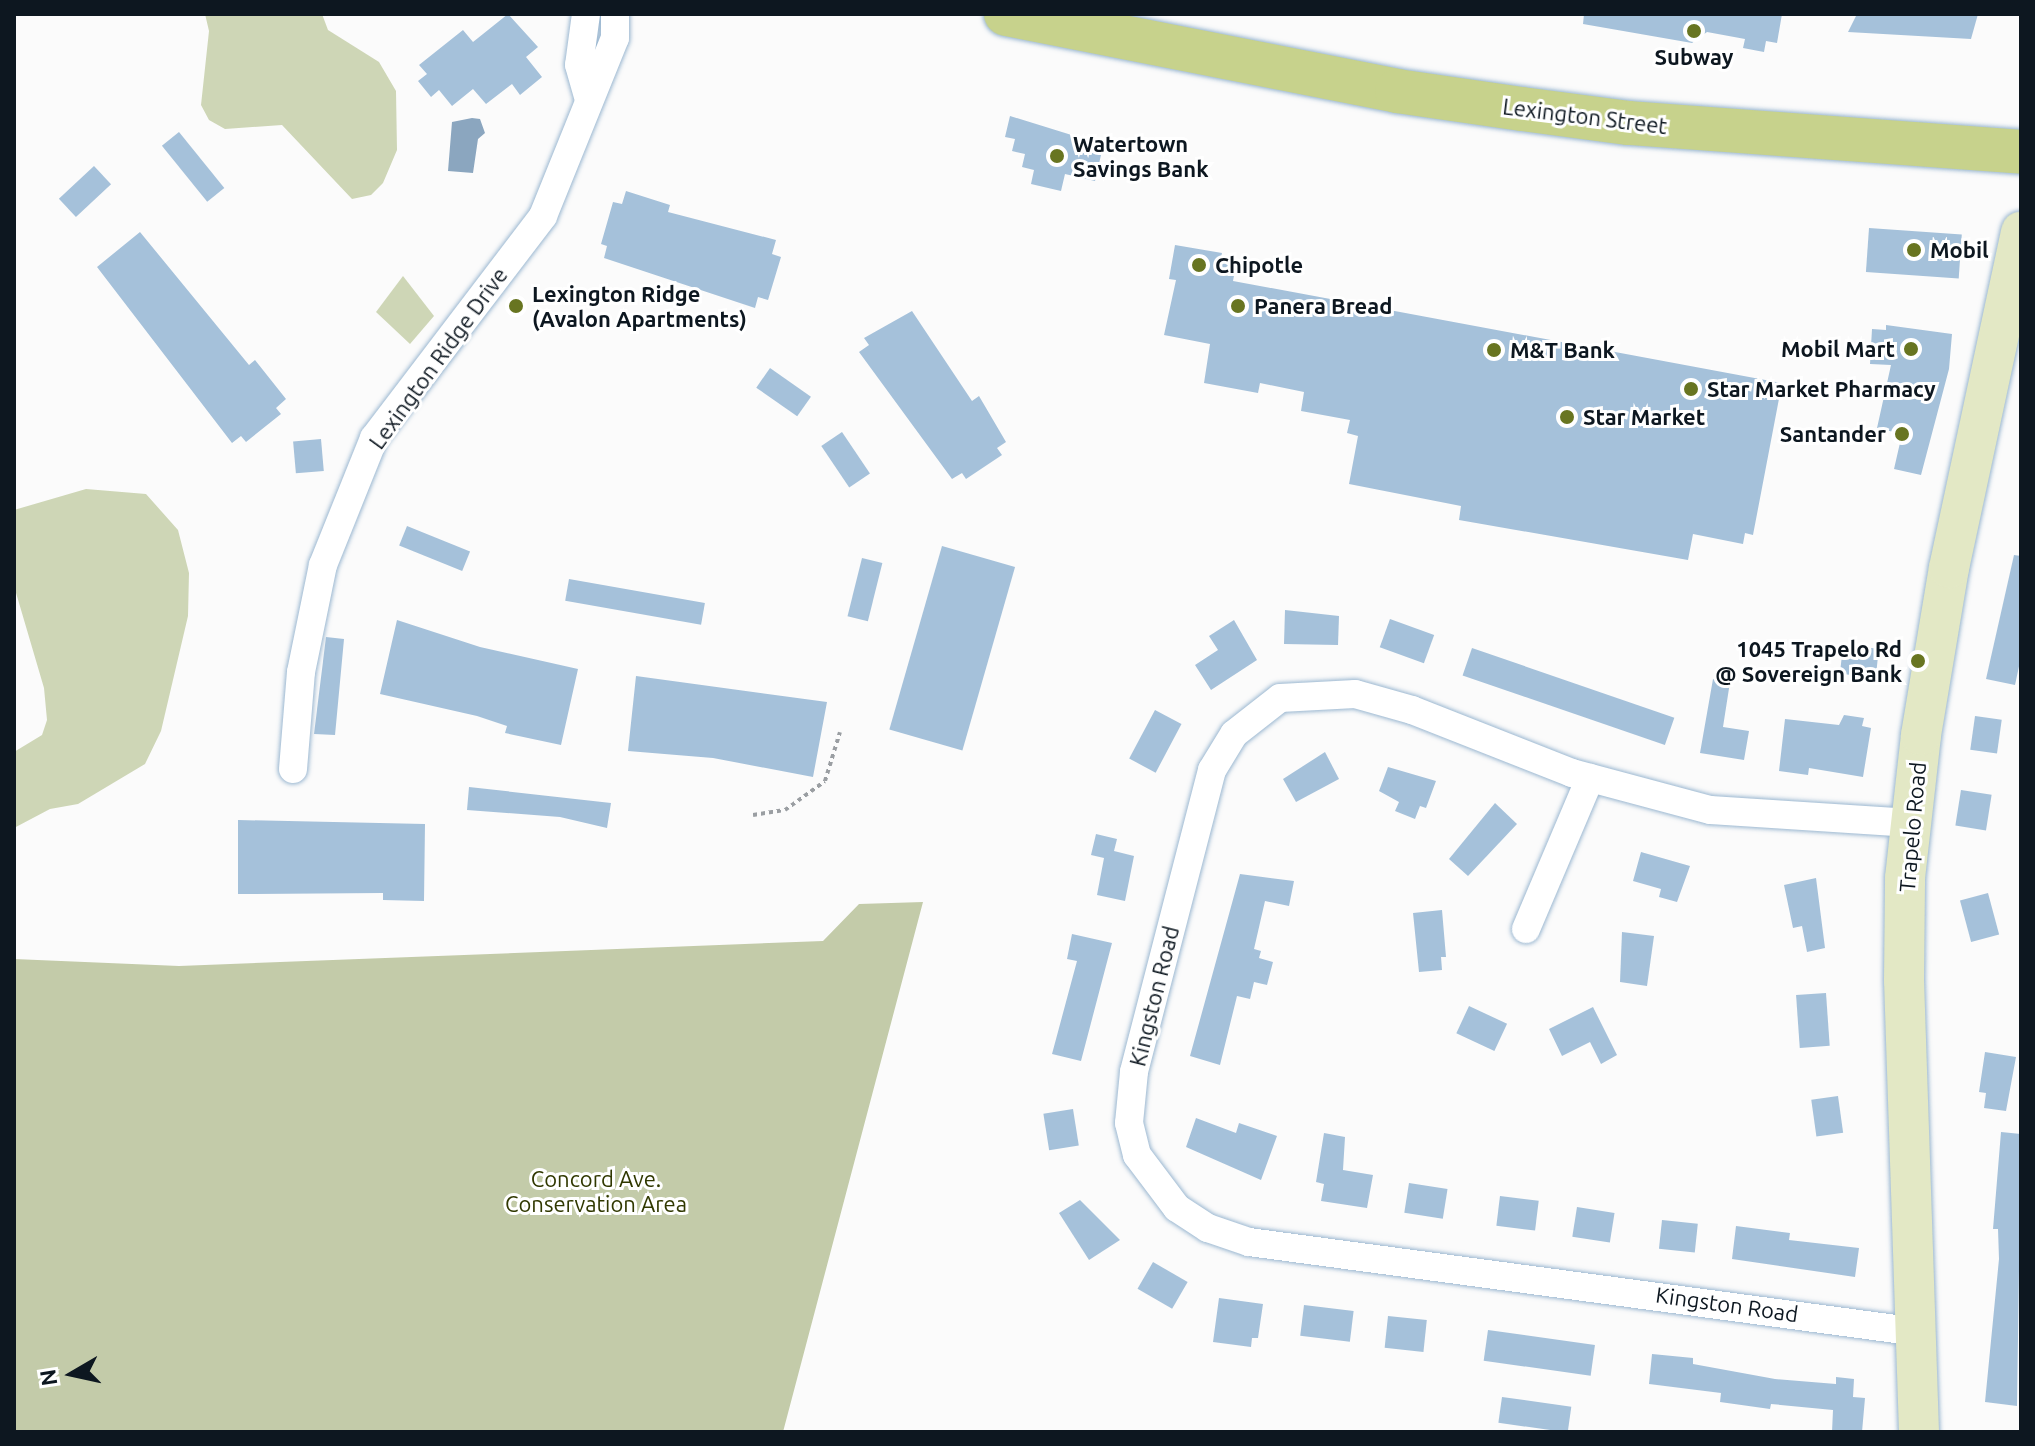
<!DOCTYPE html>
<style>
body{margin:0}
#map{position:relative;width:2035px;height:1446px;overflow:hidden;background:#fbfbfb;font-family:Ubuntu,sans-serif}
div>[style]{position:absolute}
.green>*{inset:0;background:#ced6b6}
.forest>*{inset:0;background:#c3cba9}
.water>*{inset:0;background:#8ba6bf}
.building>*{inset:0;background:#a5c1da;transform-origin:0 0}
.path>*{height:4px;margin-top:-2px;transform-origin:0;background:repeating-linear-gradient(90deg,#9a9ea2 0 4px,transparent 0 8px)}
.roads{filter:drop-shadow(0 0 2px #9cb8d1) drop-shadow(0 0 2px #9cb8d1)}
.minor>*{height:28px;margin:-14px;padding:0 14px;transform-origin:14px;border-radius:14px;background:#fff}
.secondary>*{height:40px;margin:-20px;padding:0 20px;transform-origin:20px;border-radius:20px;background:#e3e8c5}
.primary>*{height:44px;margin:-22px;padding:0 22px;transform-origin:22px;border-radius:22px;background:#c7d28c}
.dots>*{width:22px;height:22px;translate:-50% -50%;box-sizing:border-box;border:4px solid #fff;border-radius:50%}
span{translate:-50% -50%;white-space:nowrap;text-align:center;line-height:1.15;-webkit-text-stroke:6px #fff;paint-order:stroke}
.poi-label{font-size:22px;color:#0d1720;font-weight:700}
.left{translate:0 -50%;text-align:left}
.right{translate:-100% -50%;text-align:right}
.street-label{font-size:22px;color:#0d1720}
.park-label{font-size:22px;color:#303800}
.frame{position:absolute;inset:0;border:16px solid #0d1720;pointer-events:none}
.north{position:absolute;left:32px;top:1334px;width:80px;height:80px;-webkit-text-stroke:6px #fff;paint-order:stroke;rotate:261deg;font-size:22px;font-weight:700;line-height:32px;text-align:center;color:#0d1720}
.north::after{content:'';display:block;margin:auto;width:28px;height:36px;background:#0d1720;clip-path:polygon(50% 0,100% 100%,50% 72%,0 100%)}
</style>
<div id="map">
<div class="green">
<i style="clip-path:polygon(205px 14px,322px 14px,328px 30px,379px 62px,396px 91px,397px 150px,383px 183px,371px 195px,352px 199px,282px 125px,225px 129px,209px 120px,201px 105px,209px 31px)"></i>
<i style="clip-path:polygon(403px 276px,434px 316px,410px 344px,376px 312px)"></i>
<i style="clip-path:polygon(86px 489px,146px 494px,178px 530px,189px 573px,188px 616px,161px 731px,145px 764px,78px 804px,50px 809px,14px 828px,14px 752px,42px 735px,47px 720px,44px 688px,14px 586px,14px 510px)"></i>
</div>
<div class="forest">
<i style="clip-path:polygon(923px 902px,783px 1432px,14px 1432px,14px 959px,179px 966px,823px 941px,859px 904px)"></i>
</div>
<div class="water">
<i style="clip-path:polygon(472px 118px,480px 119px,485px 133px,478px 139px,473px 173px,448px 171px,452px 122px)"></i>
</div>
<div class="building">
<i style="clip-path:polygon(508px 14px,538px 47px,526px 57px,542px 77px,520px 95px,512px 84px,486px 104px,473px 89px,452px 106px,439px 90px,431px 97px,418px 81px,427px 74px,419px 65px,463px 30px,473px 42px)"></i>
<i style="clip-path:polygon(1584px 14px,1782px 14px,1777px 43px,1766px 41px,1764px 52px,1743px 48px,1745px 39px,1707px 32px,1692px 43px,1583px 24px)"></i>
<i style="clip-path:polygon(1857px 14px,1978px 14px,1971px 39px,1848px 32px)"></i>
<i style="clip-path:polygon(1010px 116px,1078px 137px,1075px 149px,1101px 155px,1095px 181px,1065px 174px,1061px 191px,1031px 184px,1034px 170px,1022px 167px,1025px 154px,1012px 151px,1015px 139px,1005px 137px)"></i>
<i style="left:179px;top:132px;width:72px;height:22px;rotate:51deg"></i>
<i style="left:94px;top:166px;width:25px;height:48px;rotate:47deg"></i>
<i style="clip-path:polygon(626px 191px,670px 205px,668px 212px,776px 240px,772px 254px,781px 257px,768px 300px,758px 297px,755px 308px,604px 258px,607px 246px,601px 244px,613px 202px,622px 204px)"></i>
<i style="left:1869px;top:228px;width:93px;height:44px;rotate:4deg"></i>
<i style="clip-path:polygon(140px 232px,249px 365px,255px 360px,286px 399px,276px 408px,281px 414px,246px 442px,241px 436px,232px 443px,97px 267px)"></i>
<i style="clip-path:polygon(1175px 245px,1222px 253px,1220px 262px,1236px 265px,1233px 281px,1782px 383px,1753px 535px,1745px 533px,1743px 544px,1693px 534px,1688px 560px,1459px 520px,1461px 506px,1349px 484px,1358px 436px,1347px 433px,1350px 420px,1301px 411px,1304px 392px,1260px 383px,1258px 393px,1204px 383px,1210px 344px,1164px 335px,1176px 280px,1169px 279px)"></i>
<i style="clip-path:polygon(912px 311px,972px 401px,979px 396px,1006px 442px,997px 448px,1002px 455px,966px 479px,962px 473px,952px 479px,859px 352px,869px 345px,864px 338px)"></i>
<i style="clip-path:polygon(1886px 325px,1952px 334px,1949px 369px,1921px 475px,1894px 469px,1902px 434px,1877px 428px,1891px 365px,1870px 364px,1872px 329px,1886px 330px)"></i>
<i style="left:770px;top:368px;width:50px;height:24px;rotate:35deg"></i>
<i style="left:842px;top:432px;width:50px;height:25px;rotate:56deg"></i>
<i style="left:321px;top:439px;width:32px;height:28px;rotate:85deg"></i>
<i style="left:407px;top:526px;width:68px;height:21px;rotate:22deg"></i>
<i style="left:942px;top:546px;width:76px;height:191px;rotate:16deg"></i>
<i style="clip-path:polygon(2014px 555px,2021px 556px,2021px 657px,2015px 685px,1986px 679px)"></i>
<i style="left:862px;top:558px;width:21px;height:60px;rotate:14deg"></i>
<i style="left:569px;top:579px;width:138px;height:22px;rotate:10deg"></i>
<i style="clip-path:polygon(1285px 610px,1339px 616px,1338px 645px,1284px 644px)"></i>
<i style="left:1390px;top:619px;width:47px;height:30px;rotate:20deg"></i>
<i style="clip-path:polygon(397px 620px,480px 647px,578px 669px,561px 745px,505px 733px,507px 726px,477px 716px,380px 694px)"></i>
<i style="clip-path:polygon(1234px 620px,1257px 660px,1211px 690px,1195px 665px,1218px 650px,1209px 636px)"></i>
<i style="clip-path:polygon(326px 637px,344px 639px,335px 735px,314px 734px)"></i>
<i style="left:1843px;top:645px;width:36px;height:29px;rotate:6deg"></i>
<i style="left:1472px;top:648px;width:214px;height:29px;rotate:19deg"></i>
<i style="clip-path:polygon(636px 676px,827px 702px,813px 777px,713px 758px,628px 751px)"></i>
<i style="clip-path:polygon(1713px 679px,1730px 682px,1723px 727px,1749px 731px,1744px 760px,1700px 753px)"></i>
<i style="left:1155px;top:710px;width:30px;height:55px;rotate:28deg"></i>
<i style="clip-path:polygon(1844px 715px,1864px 718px,1862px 726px,1871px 728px,1863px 777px,1809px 768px,1808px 775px,1779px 771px,1785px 719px,1839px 725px)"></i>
<i style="left:1975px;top:716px;width:27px;height:34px;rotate:8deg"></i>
<i style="clip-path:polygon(1325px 752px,1339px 779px,1296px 802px,1283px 779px)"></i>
<i style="clip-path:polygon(1388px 767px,1436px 781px,1426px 808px,1420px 806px,1415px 819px,1395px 811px,1399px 802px,1379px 791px)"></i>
<i style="clip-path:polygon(469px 787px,611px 803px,607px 828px,560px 817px,467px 810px)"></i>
<i style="left:1961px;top:790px;width:31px;height:36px;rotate:9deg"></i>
<i style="clip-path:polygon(1495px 803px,1517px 824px,1468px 876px,1449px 859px)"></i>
<i style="clip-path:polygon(238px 820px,425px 824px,424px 901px,383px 900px,383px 893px,238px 894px)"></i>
<i style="clip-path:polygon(1096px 834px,1117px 839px,1114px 851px,1134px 856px,1125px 901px,1097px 895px,1104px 858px,1091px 855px)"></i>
<i style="clip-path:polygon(1641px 852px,1690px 866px,1677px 902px,1659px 897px,1661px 889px,1633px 881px)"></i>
<i style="clip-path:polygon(1240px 874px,1294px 881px,1289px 906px,1265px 901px,1254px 949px,1261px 951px,1259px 958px,1273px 962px,1267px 985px,1254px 982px,1250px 999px,1237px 996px,1220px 1065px,1190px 1056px)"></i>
<i style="clip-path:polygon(1816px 878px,1825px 948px,1807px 952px,1802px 926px,1793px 928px,1784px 885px)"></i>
<i style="left:1988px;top:893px;width:43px;height:29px;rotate:75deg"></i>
<i style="clip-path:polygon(1442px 910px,1446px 957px,1441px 957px,1442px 970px,1419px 972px,1413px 913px)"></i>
<i style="clip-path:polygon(1622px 932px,1654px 936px,1647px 986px,1620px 982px)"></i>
<i style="clip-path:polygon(1072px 934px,1112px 943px,1081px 1061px,1052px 1054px,1077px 961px,1067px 959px)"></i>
<i style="left:1826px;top:993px;width:53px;height:30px;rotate:86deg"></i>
<i style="left:1469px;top:1006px;width:42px;height:30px;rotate:25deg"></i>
<i style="clip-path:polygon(1593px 1007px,1617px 1055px,1601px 1064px,1590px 1042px,1562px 1056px,1549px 1029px)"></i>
<i style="clip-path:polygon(1985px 1052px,2016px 1057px,2006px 1111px,1984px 1108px,1986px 1093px,1979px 1092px)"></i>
<i style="left:1838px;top:1096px;width:37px;height:27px;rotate:82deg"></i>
<i style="left:1073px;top:1109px;width:37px;height:30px;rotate:81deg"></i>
<i style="clip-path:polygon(1196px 1118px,1236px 1133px,1239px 1123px,1277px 1136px,1261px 1180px,1186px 1147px)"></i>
<i style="clip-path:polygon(2001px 1132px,2021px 1134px,2017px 1406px,1985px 1402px,1999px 1259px,1998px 1229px,1993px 1229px)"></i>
<i style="clip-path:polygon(1324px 1133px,1345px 1137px,1343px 1170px,1373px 1175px,1367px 1208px,1321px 1201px,1324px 1184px,1316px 1182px)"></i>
<i style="left:1409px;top:1183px;width:39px;height:30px;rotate:9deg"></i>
<i style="left:1500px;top:1196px;width:39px;height:30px;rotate:7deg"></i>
<i style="clip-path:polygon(1080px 1200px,1120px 1240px,1089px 1260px,1059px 1213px)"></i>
<i style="left:1577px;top:1207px;width:38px;height:30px;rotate:9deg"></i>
<i style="left:1662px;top:1220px;width:36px;height:29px;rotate:6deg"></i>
<i style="clip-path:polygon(1736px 1226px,1790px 1233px,1789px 1240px,1859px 1248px,1855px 1277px,1732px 1259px)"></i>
<i style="left:1153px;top:1262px;width:40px;height:31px;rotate:30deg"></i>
<i style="clip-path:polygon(1219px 1298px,1263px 1304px,1258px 1338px,1252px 1338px,1251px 1347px,1213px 1342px)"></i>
<i style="left:1304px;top:1305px;width:50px;height:31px;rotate:7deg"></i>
<i style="left:1388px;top:1316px;width:39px;height:32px;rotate:6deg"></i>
<i style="left:1488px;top:1330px;width:108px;height:31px;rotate:8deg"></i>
<i style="clip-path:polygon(1652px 1354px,1693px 1358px,1693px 1364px,1775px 1379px,1836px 1384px,1836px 1377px,1854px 1379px,1853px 1397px,1865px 1398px,1862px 1432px,1832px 1432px,1833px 1410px,1771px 1404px,1770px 1409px,1720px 1402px,1721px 1393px,1649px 1384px)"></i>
<i style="left:1502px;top:1397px;width:70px;height:26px;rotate:8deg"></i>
</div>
<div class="path">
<i style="left:753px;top:815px;width:32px;rotate:-9deg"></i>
<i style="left:785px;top:810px;width:49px;rotate:-35.9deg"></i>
<i style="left:825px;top:781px;width:51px;rotate:-73deg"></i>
</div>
<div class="roads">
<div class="minor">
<i style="left:586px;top:14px;width:51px;rotate:97.8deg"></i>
<i style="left:579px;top:65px;width:36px;rotate:74deg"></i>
<i style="left:293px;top:769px;width:97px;rotate:-85.3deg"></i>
<i style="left:301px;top:672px;width:109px;rotate:-78.4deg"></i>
<i style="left:323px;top:565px;width:137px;rotate:-68.1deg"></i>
<i style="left:374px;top:438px;width:279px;rotate:-52.7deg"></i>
<i style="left:543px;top:216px;width:192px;rotate:-68deg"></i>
<i style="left:615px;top:38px;width:24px;rotate:-90deg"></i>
<i style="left:1911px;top:823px;width:201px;rotate:-176.3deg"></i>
<i style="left:1710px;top:810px;width:143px;rotate:-165deg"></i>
<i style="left:1572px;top:773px;width:172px;rotate:-158.5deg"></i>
<i style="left:1412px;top:710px;width:59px;rotate:-164.3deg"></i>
<i style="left:1355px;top:694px;width:75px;rotate:176.9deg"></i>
<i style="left:1280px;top:698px;width:58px;rotate:142deg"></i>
<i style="left:1234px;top:734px;width:42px;rotate:121.4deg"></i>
<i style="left:1212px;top:770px;width:312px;rotate:104.5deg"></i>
<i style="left:1134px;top:1072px;width:51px;rotate:95.6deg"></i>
<i style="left:1129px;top:1123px;width:33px;rotate:76deg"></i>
<i style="left:1137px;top:1155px;width:66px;rotate:53deg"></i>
<i style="left:1177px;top:1208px;width:37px;rotate:33deg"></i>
<i style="left:1208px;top:1228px;width:43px;rotate:18.9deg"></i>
<i style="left:1249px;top:1242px;width:675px;rotate:7.66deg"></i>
<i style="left:1526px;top:929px;width:164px;rotate:-67deg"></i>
</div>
<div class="secondary">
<i style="left:1919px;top:1432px;width:452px;rotate:-91.9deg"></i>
<i style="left:1904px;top:980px;width:102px;rotate:-89.4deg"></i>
<i style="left:1905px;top:878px;width:144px;rotate:-83.6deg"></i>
<i style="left:1921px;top:735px;width:169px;rotate:-80.5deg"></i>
<i style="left:1949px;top:568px;width:344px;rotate:-77.9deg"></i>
</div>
<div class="primary">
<i style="left:1006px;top:14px;width:399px;rotate:11.1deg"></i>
<i style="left:1397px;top:91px;width:126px;rotate:8.2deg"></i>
<i style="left:1522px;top:109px;width:108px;rotate:7.5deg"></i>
<i style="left:1629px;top:123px;width:393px;rotate:4.2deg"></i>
</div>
</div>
<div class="dots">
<i style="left:1694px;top:31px;background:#687521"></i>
<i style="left:1057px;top:156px;background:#687521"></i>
<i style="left:1914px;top:250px;background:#687521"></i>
<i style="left:1199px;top:265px;background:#687521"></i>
<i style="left:516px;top:306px;background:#687521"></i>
<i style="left:1238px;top:306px;background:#687521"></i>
<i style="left:1911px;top:349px;background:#687521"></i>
<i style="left:1494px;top:350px;background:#687521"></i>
<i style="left:1691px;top:389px;background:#687521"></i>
<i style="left:1567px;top:417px;background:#687521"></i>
<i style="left:1902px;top:434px;background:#687521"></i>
<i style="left:1918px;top:661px;background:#687521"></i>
</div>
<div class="poi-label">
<span style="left:1694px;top:57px">Subway</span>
<span class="left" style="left:1073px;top:156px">Watertown<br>Savings Bank</span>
<span class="left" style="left:1930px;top:250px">Mobil</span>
<span class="left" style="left:1215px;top:265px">Chipotle</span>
<span class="left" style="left:532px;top:306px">Lexington Ridge<br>(Avalon Apartments)</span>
<span class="left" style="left:1254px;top:306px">Panera Bread</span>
<span class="right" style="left:1895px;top:349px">Mobil Mart</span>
<span class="left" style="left:1510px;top:350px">M&amp;T Bank</span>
<span class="left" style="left:1707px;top:389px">Star Market Pharmacy</span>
<span class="left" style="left:1583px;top:417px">Star Market</span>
<span class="right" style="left:1886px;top:434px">Santander</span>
<span class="right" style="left:1902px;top:661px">1045 Trapelo Rd<br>@ Sovereign Bank</span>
</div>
<div class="street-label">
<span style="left:1585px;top:116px;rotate:7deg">Lexington Street</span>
<span style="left:438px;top:358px;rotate:-54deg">Lexington Ridge Drive</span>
<span style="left:1912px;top:827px;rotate:-85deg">Trapelo Road</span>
<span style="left:1154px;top:996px;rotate:-76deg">Kingston Road</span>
<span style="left:1727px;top:1304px;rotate:8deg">Kingston Road</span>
</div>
<div class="park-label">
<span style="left:596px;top:1191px">Concord Ave.<br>Conservation Area</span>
</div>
<div class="frame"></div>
<div class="north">N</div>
</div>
